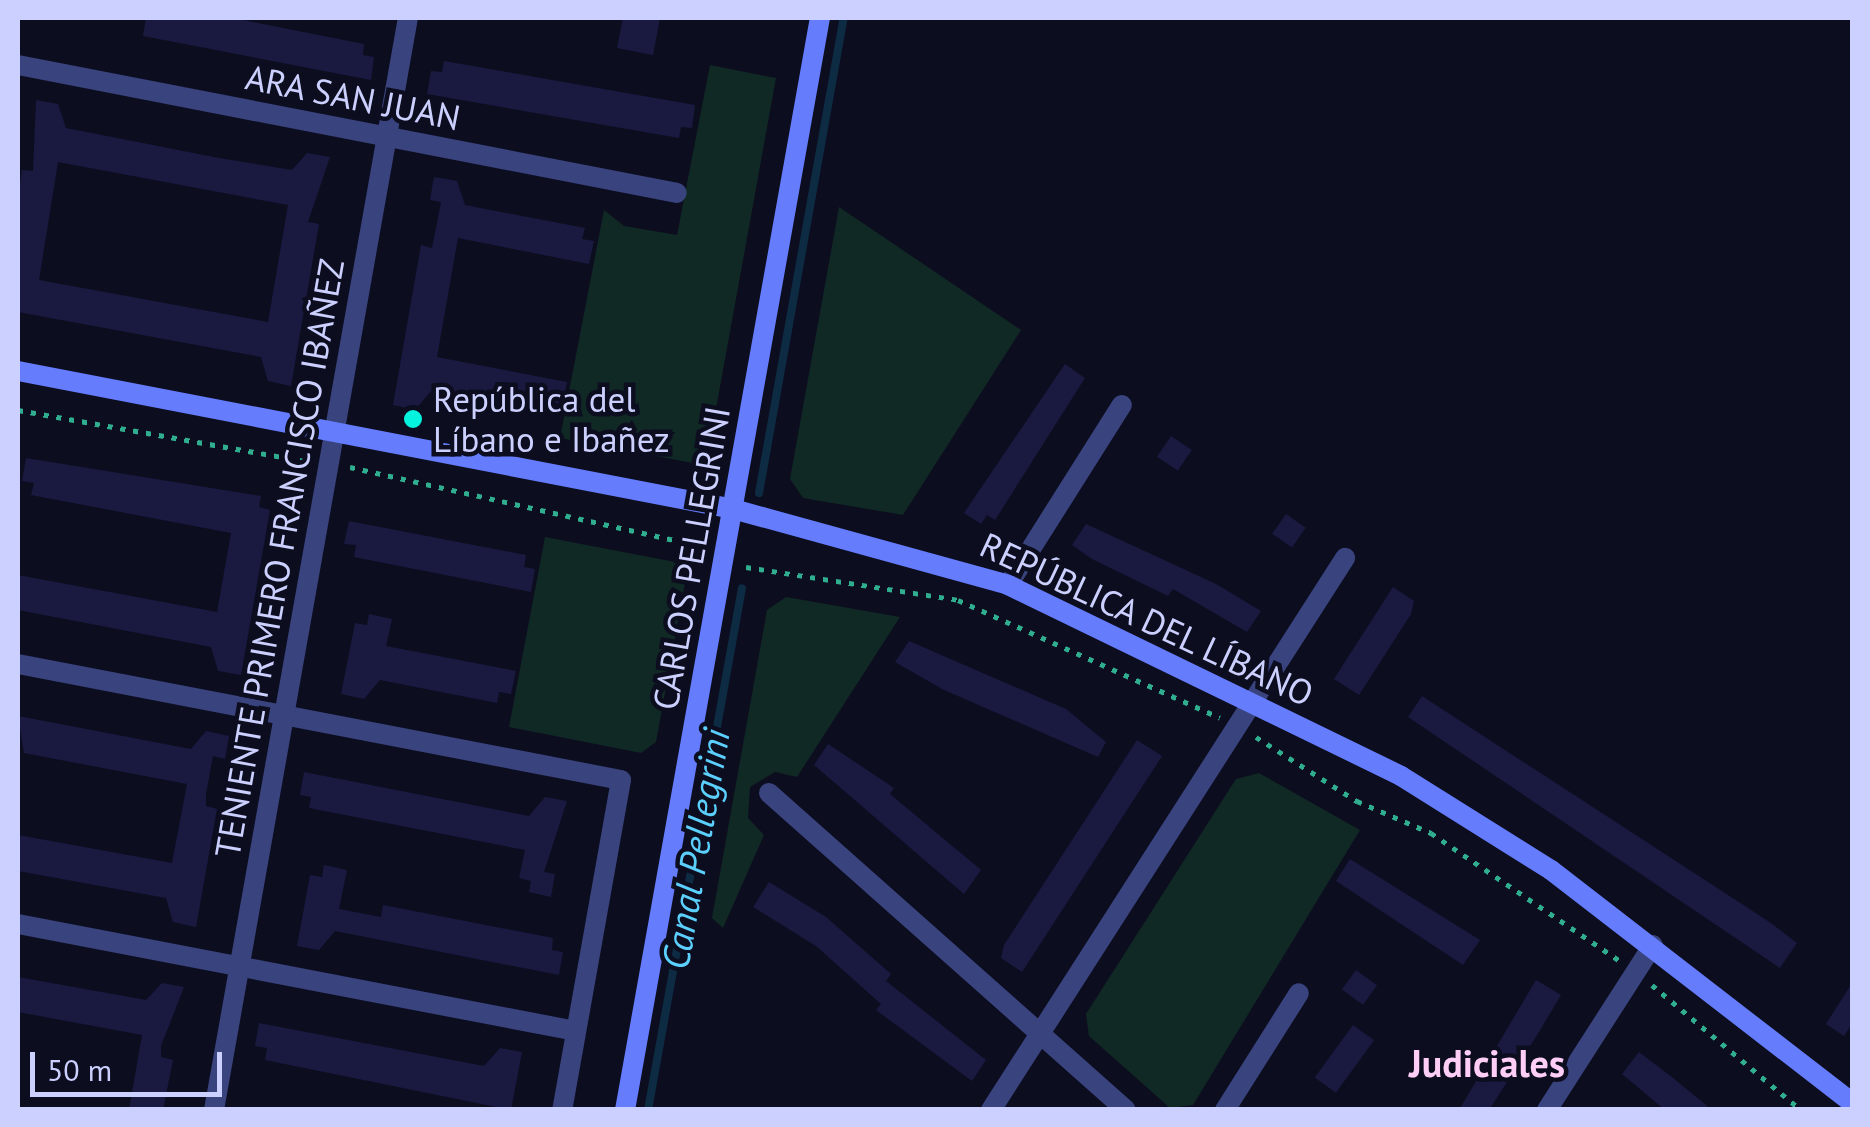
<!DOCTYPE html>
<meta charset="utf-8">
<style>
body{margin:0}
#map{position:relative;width:1870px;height:1127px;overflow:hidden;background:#0d0d20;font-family:"PT Sans",sans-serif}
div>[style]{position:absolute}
.green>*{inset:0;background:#102924}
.stream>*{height:8px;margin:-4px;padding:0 4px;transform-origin:4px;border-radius:4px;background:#0d2c44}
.building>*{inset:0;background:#1a1940;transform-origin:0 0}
.path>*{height:5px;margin-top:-2.5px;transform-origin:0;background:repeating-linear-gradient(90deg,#2faf90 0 5px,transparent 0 13px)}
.street>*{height:20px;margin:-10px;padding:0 10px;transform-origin:10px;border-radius:10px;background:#39437e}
.secondary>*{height:20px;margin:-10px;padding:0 10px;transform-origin:10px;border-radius:10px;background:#657dfd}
.dots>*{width:28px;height:28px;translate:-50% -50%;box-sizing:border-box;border:5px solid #0d0d20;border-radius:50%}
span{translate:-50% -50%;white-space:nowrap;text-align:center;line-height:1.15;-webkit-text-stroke:9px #0d0d20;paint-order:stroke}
.street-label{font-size:35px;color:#ccd0fe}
.poi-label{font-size:35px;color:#ccd0fe}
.left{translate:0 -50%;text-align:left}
.water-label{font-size:38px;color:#5cd0fd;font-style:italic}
.neighbourhood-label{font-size:38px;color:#fecef6;font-weight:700}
.frame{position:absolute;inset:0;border:20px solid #ccd0fe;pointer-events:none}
.scale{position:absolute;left:30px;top:1052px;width:192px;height:45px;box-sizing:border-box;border:5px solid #ccd0fe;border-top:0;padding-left:12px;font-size:30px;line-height:35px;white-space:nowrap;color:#ccd0fe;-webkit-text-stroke:8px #0d0d20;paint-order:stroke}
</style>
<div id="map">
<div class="green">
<i style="clip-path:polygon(710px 65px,776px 78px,708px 453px,693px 463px,560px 438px,604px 210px,624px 226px,677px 235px)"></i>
<i style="clip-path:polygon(839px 207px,1021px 330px,903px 515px,803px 498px,790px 479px)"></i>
<i style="clip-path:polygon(545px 537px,675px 562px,686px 577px,656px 742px,641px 753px,509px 727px)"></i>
<i style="clip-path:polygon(786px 597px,900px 617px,797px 777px,775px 772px,750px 787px,748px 818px,764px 835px,723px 928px,712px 918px,767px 610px)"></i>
<i style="clip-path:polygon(1259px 773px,1360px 830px,1193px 1105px,1170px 1108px,1089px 1036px,1086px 1014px,1236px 779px)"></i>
</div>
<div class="stream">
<i style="left:759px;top:493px;width:483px;rotate:-79.9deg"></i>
<i style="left:648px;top:1110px;width:530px;rotate:-79.79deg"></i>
</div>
<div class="building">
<i style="clip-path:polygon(146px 18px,233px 18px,364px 44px,363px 55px,374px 57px,371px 80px,143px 36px)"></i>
<i style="clip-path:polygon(623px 18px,660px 18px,653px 55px,617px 48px)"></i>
<i style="clip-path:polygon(444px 61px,695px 105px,692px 128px,681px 127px,679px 138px,427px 94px,431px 71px,442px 72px)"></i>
<i style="clip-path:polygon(evenodd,36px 100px,58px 104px,66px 128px,219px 158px,292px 170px,307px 153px,330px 157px,308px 222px,319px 224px,291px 386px,268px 381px,261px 357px,18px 312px,18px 195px,22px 170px,33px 171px,36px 100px,58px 162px,288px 205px,268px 322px,39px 280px,58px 162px)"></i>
<i style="clip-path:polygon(434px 177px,457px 181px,465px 205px,585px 228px,582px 239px,594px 241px,589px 264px,458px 238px,437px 357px,567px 382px,562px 404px,551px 402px,549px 414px,431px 391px,415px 410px,393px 405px,421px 245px,432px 248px,441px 202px,430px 200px)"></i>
<i style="clip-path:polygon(1065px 364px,1085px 378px,995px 520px,987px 515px,981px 524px,964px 513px)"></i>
<i style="left:1171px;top:436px;width:25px;height:25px;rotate:34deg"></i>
<i style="clip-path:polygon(26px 458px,261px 496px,259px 507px,270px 510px,241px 675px,218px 671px,211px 647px,18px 610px,18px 575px,217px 612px,231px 533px,31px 495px,34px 483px,22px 481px)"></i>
<i style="left:1286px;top:514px;width:24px;height:24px;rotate:35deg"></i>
<i style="clip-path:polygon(349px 521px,526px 555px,524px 567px,535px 569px,531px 592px,354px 557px,356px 545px,344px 544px)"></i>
<i style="clip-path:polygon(1086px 524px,1216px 584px,1261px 611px,1247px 632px,1173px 589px,1168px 596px,1092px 559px,1072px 545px)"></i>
<i style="clip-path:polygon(1393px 587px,1414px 601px,1411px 614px,1359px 695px,1334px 679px)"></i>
<i style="clip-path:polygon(369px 614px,392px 619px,386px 646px,516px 671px,511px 694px,499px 692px,497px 703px,380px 680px,364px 699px,341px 694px,355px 623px,367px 625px)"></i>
<i style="clip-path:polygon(909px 641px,1066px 709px,1106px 742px,1098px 757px,942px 689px,895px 662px)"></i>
<i style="clip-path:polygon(1422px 696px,1771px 923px,1797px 943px,1780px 968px,1408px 717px)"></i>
<i style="clip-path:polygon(18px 716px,191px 749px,206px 731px,229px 736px,225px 759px,213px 756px,206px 794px,206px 806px,217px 809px,196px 927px,173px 922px,166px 898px,18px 871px,18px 835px,172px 863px,187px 784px,24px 753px)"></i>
<i style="clip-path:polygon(1137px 740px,1162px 756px,1022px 972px,1001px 958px,1004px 945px)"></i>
<i style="clip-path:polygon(828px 744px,894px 788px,890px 794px,981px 870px,964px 894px,814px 765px)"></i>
<i style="clip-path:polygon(304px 772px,529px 816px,545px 797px,567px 801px,544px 872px,555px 874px,551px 897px,529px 892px,531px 881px,519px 878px,525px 850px,309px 808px,311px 797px,300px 795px)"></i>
<i style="clip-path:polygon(1350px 859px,1480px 940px,1463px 965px,1336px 881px)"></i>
<i style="clip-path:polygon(324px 865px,347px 870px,339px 909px,381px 917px,383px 905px,553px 938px,552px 950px,563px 952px,559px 975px,335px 931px,319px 950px,297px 946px,310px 875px,322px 877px)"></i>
<i style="clip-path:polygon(769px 882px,826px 917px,891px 974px,886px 981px,986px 1060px,972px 1081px,876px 1010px,881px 1004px,816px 946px,753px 907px)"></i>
<i style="left:1356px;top:970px;width:26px;height:24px;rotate:36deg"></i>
<i style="clip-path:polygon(18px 977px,146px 1000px,162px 983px,184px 987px,161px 1046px,161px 1057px,173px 1060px,163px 1110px,129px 1110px,142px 1035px,18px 1012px)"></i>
<i style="clip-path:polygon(1536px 980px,1561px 995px,1539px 1032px,1489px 1110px,1459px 1110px)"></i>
<i style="clip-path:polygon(1852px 983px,1852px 1024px,1844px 1036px,1826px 1024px)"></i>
<i style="clip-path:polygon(259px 1023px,484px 1066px,500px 1048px,522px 1052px,511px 1110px,265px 1060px,267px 1048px,255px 1046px)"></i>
<i style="left:1353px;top:1025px;width:26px;height:65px;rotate:36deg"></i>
<i style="clip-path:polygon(1639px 1052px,1673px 1078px,1712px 1110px,1665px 1110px,1622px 1074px)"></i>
</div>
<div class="path">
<i style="left:18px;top:410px;width:297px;rotate:10.1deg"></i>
<i style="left:350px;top:467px;width:363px;rotate:12.7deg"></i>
<i style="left:746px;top:567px;width:215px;rotate:8.8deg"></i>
<i style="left:958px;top:600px;width:287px;rotate:24.2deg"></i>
<i style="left:1256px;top:737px;width:120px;rotate:32.4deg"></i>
<i style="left:1357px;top:801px;width:81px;rotate:23.4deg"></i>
<i style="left:1431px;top:833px;width:228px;rotate:34.1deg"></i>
<i style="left:1652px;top:985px;width:194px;rotate:40deg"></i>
</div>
<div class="street">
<i style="left:18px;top:65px;width:671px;rotate:10.99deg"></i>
<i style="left:1008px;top:585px;width:213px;rotate:-57.7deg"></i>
<i style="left:18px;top:664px;width:614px;rotate:10.89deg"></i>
<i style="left:621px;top:780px;width:335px;rotate:100.1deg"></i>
<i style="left:769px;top:793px;width:477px;rotate:41.6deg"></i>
<i style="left:18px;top:924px;width:568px;rotate:10.86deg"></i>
<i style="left:214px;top:1110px;width:1109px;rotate:-79.93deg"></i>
<i style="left:991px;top:1110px;width:656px;rotate:-57.33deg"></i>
<i style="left:1225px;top:1110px;width:138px;rotate:-57.7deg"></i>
<i style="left:1547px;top:1110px;width:196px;rotate:-57.3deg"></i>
</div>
<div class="secondary">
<i style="left:18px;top:371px;width:728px;rotate:10.92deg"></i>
<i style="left:733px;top:509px;width:285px;rotate:15.4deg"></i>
<i style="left:1008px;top:585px;width:437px;rotate:25.9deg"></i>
<i style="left:1401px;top:776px;width:177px;rotate:32.1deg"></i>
<i style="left:1551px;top:870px;width:381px;rotate:37.7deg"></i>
<i style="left:625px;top:1110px;width:1109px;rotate:-79.88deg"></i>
</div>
<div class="dots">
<i style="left:413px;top:419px;background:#04f3df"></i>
</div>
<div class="street-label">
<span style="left:353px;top:97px;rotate:11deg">ARA SAN JUAN</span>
<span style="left:279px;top:558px;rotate:-80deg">TENIENTE PRIMERO FRANCISCO IBAÑEZ</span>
<span style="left:691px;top:558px;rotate:-80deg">CARLOS PELLEGRINI</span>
<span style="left:1147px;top:619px;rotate:25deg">REPÚBLICA DEL LÍBANO</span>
</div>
<div class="poi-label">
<span class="left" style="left:433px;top:419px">República del<br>Líbano e Ibañez</span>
</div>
<div class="water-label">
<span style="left:695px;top:849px;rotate:-80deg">Canal Pellegrini</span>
</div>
<div class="neighbourhood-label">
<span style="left:1487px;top:1063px">Judiciales</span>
</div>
<div class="frame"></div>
<div class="scale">50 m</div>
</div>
